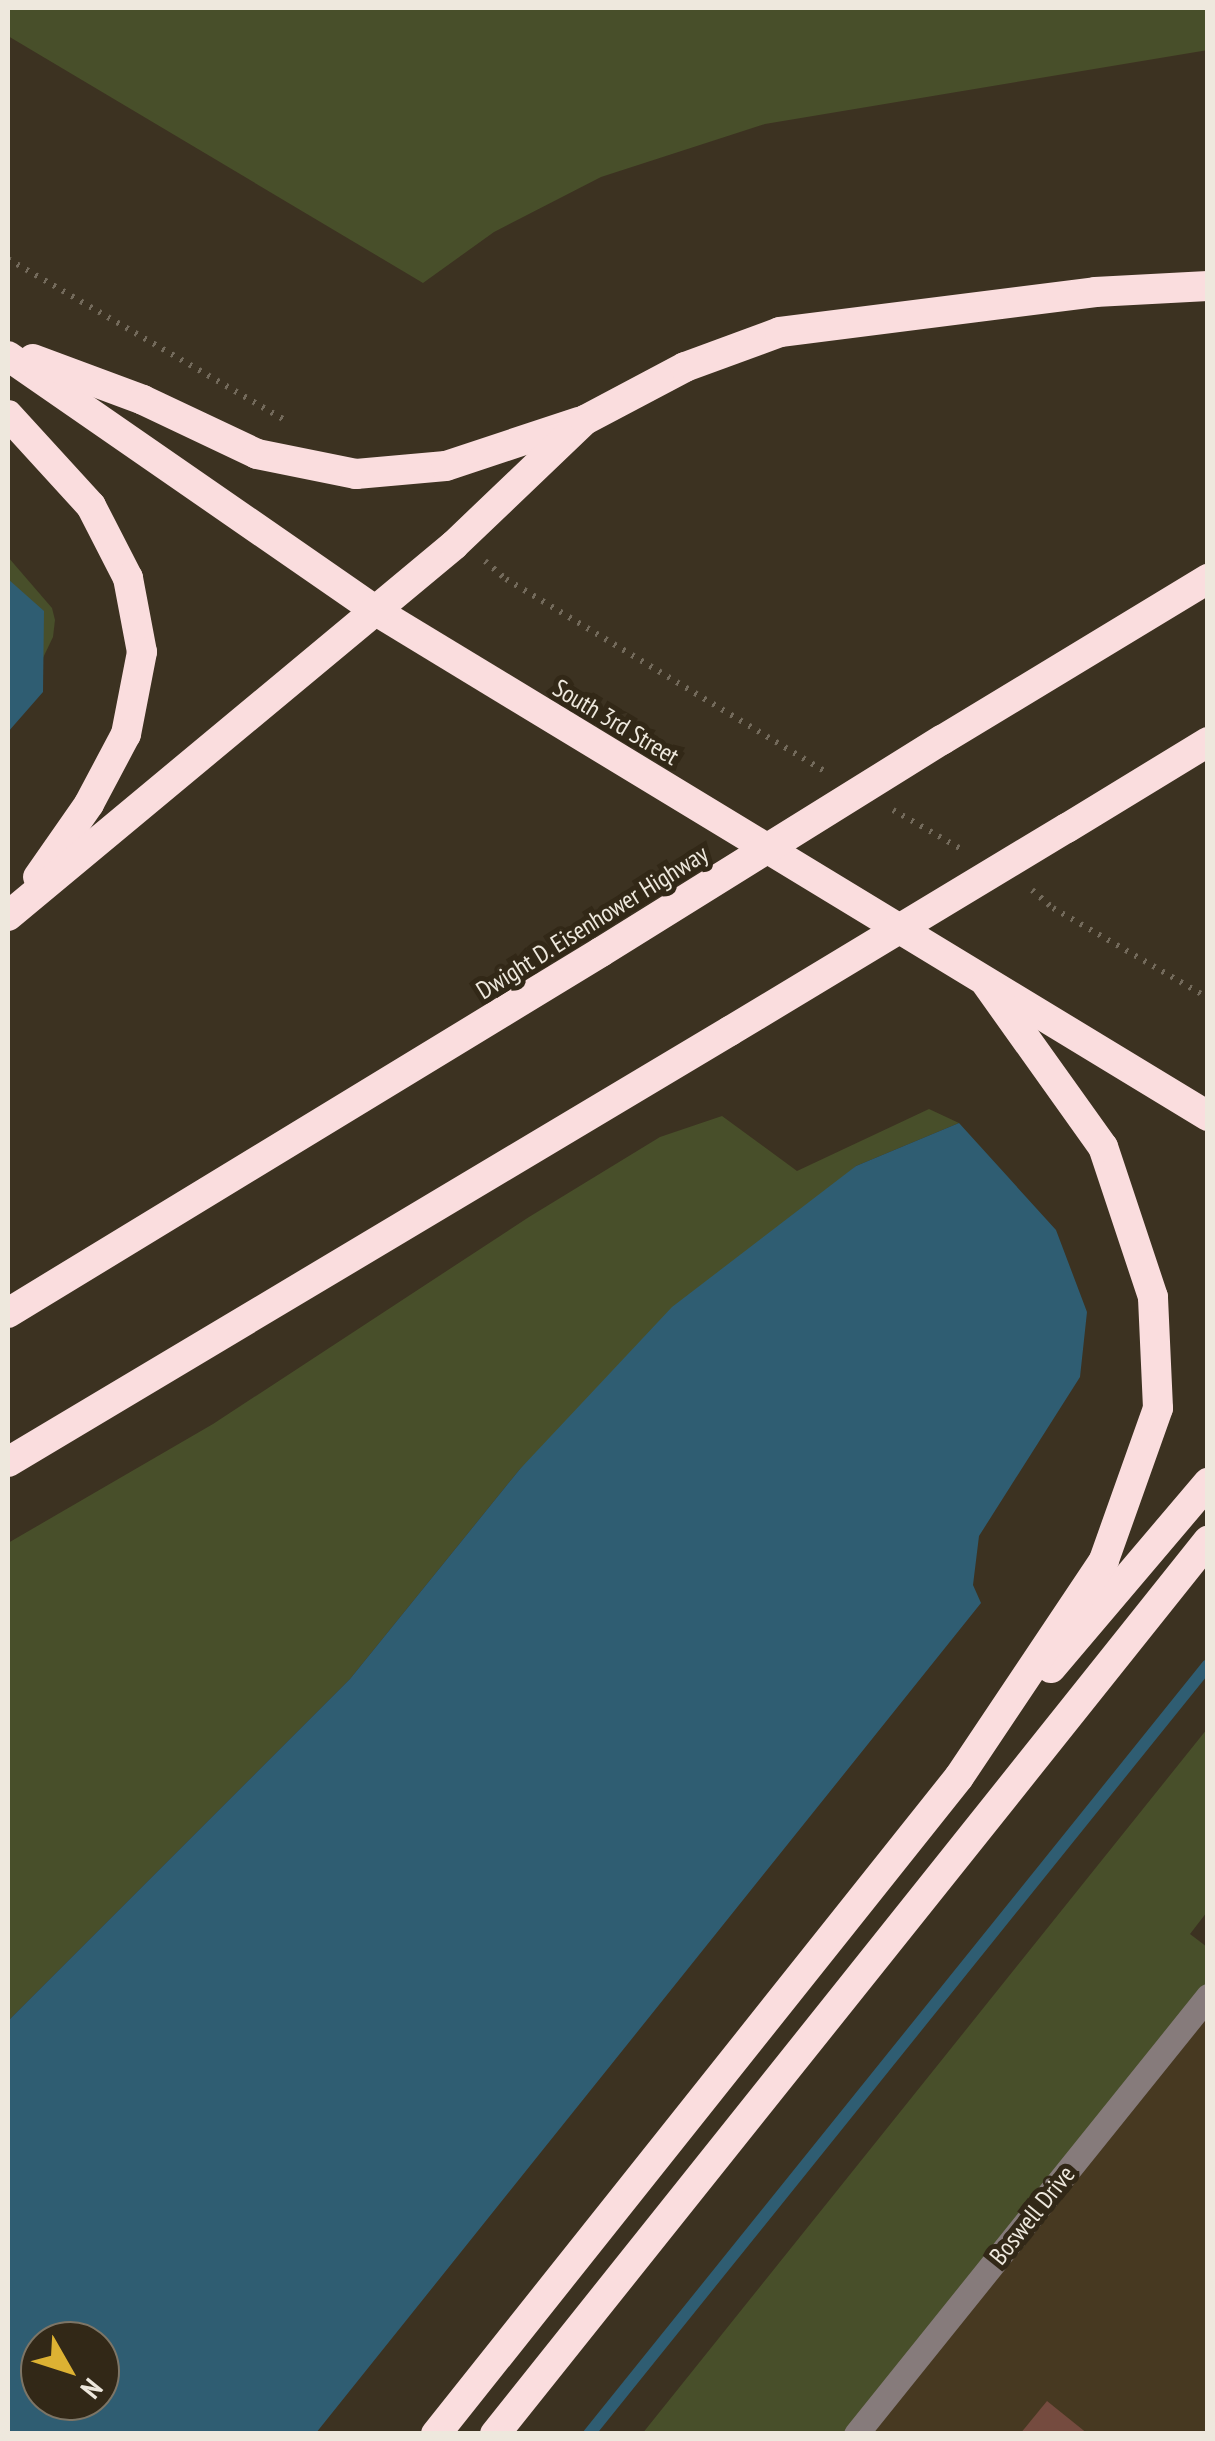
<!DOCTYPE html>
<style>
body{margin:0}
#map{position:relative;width:1215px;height:2441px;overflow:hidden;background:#3c3221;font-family:"PT Sans Narrow",sans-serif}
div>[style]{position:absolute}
.built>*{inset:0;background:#473921}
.green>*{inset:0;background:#484f2a}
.water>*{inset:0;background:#2f5d72}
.stream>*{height:12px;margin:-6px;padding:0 6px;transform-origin:6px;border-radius:6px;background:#2f5d72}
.building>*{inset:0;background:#754b3f}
.path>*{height:6px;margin-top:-3px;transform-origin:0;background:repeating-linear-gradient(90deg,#736a5b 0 2.5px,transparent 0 10.5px)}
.minor>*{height:25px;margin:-12.5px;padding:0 12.5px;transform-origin:12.5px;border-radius:12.5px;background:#867b7b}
.highway>*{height:30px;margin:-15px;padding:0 15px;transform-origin:15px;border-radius:15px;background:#faddde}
.highway-bridge>*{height:30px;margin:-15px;padding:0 15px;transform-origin:15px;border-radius:15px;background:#faddde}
span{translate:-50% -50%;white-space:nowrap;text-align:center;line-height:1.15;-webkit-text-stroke:10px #322817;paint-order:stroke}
.street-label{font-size:25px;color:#eee8dd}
.frame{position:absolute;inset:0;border:10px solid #eee8dd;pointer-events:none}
.north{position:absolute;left:20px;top:2321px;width:100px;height:100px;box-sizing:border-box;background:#322817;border:2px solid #7d7566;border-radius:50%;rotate:129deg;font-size:28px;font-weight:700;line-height:40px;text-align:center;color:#eee8dd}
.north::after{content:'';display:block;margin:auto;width:35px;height:45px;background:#ddb233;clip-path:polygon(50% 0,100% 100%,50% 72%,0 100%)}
</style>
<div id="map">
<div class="built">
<i style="clip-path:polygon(1207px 1996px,1207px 2433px,856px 2434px)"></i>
</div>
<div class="green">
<i style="clip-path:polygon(8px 8px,1207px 8px,1208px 50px,765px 124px,601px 177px,494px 232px,423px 283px,8px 36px)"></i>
<i style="clip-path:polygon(8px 557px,52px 608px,55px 620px,53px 637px,8px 731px)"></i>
<i style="clip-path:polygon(929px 1109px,959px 1123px,856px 1166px,520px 1469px,350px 1679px,8px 2021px,8px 1543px,213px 1424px,529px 1217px,660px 1137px,722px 1116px,797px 1171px)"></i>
<i style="clip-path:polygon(1207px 1729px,1207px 1912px,1190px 1934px,1207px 1947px,1207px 1996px,856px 2433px,642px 2434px)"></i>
</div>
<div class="water">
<i style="clip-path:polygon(8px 579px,44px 611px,43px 692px,8px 732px)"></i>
<i style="clip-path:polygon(evenodd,959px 1123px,1056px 1230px,1087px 1312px,1080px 1377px,979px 1536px,973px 1585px,981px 1603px,316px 2433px,8px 2433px,8px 2021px,350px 1679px,520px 1469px,672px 1307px,856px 1166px,959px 1123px,40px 2341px,100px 2341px,100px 2401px,40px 2401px,40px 2341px)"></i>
</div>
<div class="stream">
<i style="left:589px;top:2434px;width:987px;rotate:-51.17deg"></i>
</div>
<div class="building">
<i style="clip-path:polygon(1047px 2401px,1088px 2434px,1020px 2434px)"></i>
</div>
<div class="path">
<i style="left:8px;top:259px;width:318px;rotate:30.2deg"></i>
<i style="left:485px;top:561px;width:28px;rotate:41deg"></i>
<i style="left:506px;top:579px;width:374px;rotate:31.1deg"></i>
<i style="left:893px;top:810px;width:78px;rotate:29.8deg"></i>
<i style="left:1032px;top:890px;width:28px;rotate:41deg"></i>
<i style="left:1053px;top:908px;width:179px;rotate:30.1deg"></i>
</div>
<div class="minor">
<i style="left:856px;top:2434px;width:562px;rotate:-51.21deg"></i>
</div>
<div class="highway">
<i style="left:8px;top:356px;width:448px;rotate:34.7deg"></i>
<i style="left:376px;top:611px;width:973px;rotate:31.26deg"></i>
<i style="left:33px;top:359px;width:117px;rotate:20.4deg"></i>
<i style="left:143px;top:400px;width:126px;rotate:25.3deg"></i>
<i style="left:257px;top:454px;width:101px;rotate:11.4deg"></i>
<i style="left:356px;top:474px;width:90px;rotate:-5.1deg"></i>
<i style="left:446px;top:466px;width:139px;rotate:-18.4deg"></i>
<i style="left:8px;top:415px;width:123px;rotate:47.6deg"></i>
<i style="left:91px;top:506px;width:81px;rotate:62.8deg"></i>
<i style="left:128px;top:578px;width:75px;rotate:79.3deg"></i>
<i style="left:142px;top:652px;width:84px;rotate:101deg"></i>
<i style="left:126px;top:734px;width:79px;rotate:117.9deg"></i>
<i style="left:89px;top:804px;width:89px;rotate:124.9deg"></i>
<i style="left:942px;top:740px;width:311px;rotate:-31.2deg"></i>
<i style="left:1067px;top:828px;width:165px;rotate:-31.4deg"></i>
<i style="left:8px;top:916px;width:580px;rotate:-39.75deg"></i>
<i style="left:454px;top:545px;width:181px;rotate:-43.7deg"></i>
<i style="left:585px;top:420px;width:113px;rotate:-27.9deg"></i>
<i style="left:685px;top:367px;width:101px;rotate:-20.2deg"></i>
<i style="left:780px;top:332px;width:318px;rotate:-7.2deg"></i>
<i style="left:1095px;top:292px;width:113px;rotate:-3deg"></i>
<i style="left:8px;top:1313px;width:694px;rotate:-31.33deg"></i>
<i style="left:8px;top:1462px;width:841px;rotate:-30.84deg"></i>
<i style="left:1051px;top:1668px;width:243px;rotate:-49.7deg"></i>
<i style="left:436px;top:2434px;width:840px;rotate:-51.48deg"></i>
<i style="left:959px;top:1777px;width:261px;rotate:-56.2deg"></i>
<i style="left:1104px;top:1560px;width:161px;rotate:-70.4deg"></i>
<i style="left:1158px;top:1408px;width:111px;rotate:-92.6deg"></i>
<i style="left:1153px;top:1297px;width:158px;rotate:-108.4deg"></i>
<i style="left:1103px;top:1147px;width:201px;rotate:-125.5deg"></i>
<i style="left:495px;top:2434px;width:1143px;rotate:-51.4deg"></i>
</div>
<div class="highway-bridge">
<i style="left:601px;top:952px;width:402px;rotate:-31.9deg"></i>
<i style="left:730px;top:1031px;width:393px;rotate:-31.1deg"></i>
</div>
<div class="street-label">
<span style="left:616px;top:722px;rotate:31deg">South 3rd Street</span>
<span style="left:592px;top:922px;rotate:-32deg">Dwight D. Eisenhower Highway</span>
<span style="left:1032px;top:2215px;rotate:-51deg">Boswell Drive</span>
</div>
<div class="frame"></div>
<div class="north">N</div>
</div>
